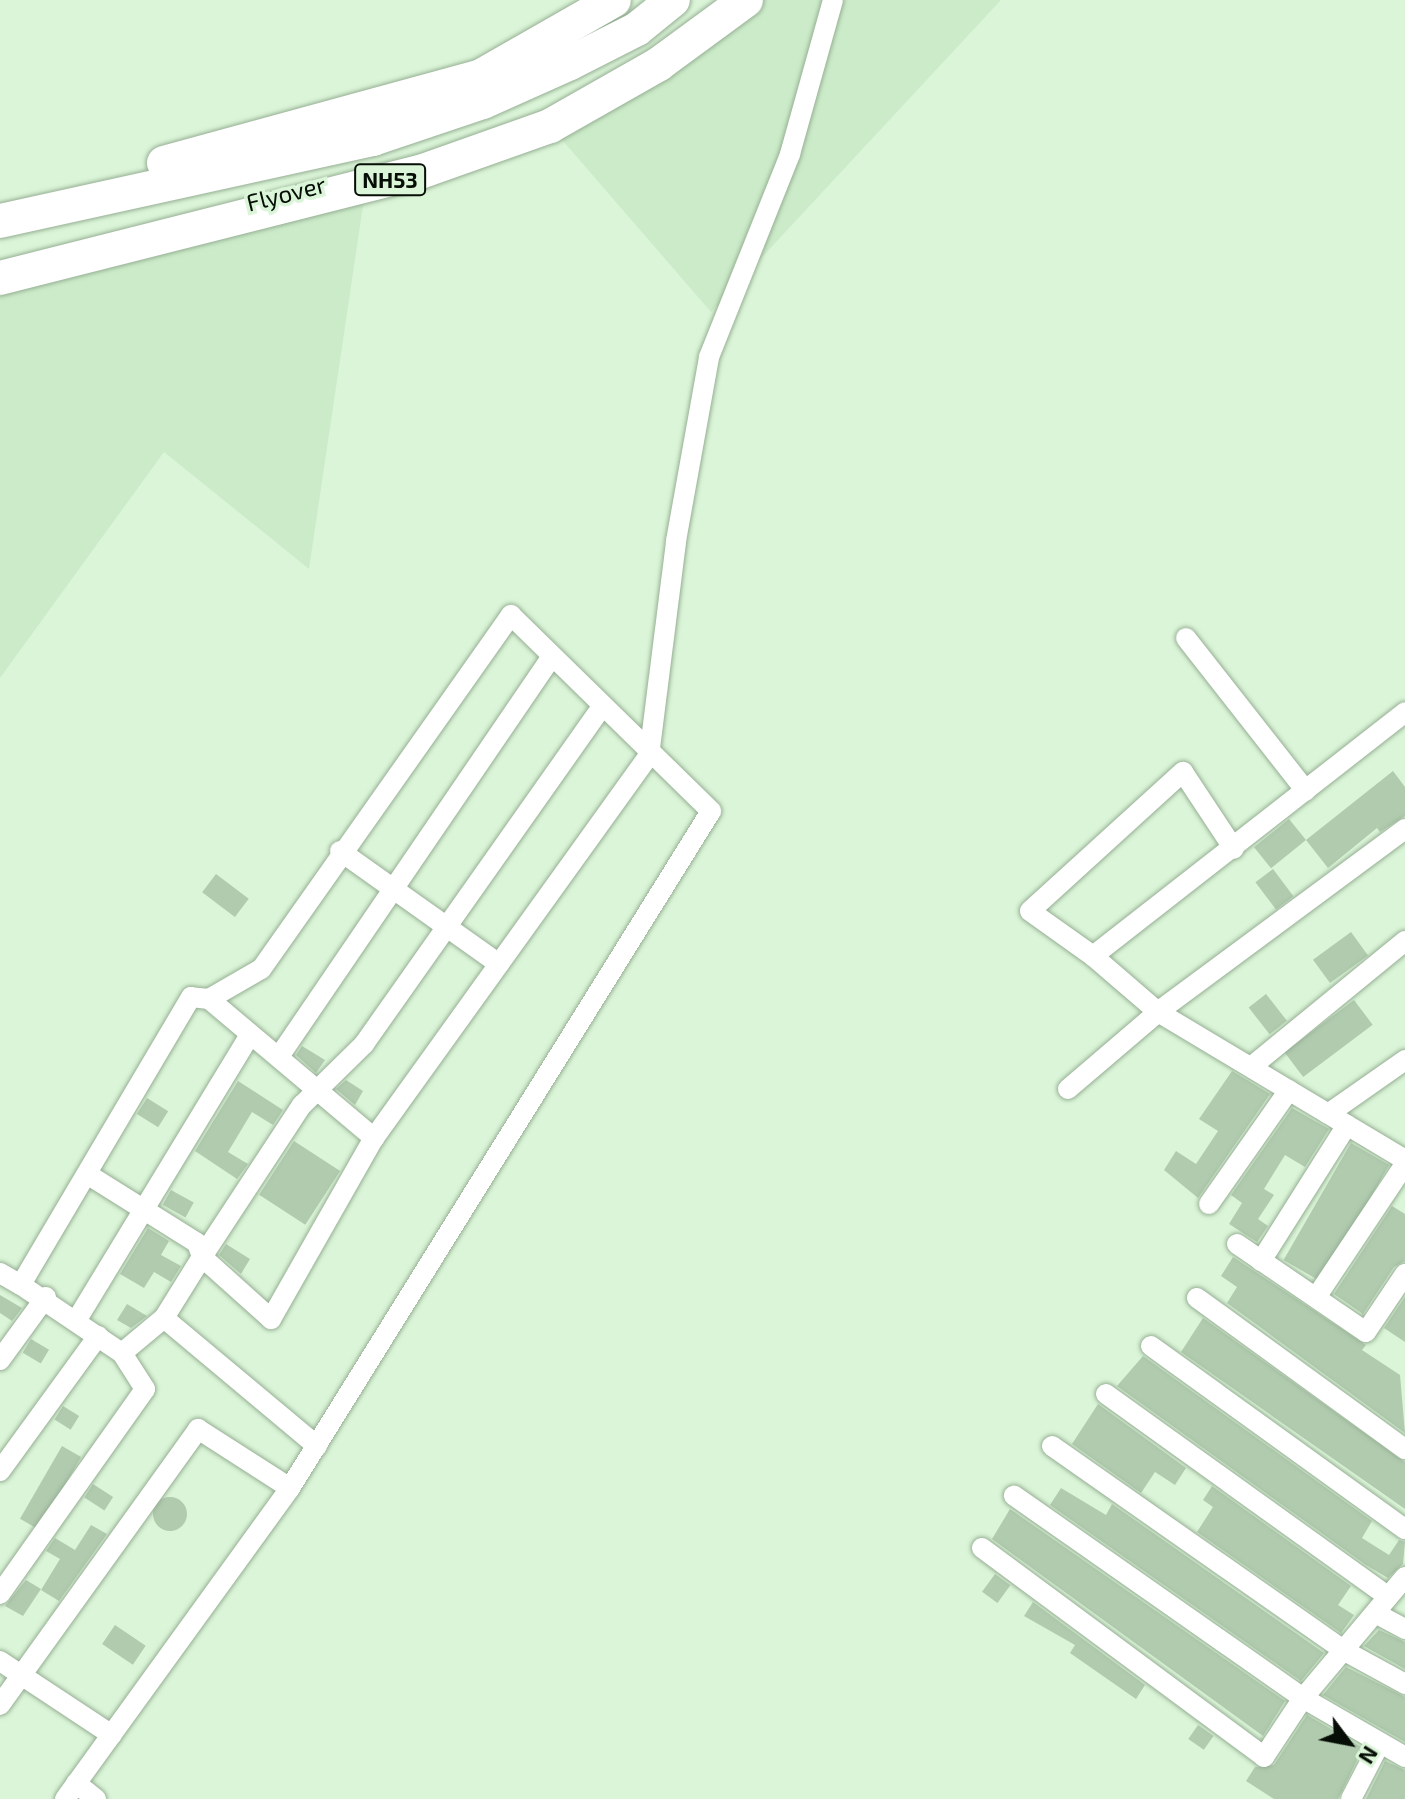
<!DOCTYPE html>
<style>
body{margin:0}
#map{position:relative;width:1405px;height:1799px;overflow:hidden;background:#dbf5d8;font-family:"Exo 2",sans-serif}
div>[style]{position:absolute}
.built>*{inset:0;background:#ccecc9}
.building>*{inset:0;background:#b1cbaf;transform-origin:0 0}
.round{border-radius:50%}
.roads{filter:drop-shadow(0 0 2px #96af94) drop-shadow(0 0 2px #96af94)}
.minor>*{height:20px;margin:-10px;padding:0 10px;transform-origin:10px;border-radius:10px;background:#fff}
.trunk>*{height:34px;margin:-17px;padding:0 17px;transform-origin:17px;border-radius:17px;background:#fff}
span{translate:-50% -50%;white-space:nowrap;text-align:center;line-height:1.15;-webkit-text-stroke:7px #dbf5d8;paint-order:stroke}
.shield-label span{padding:2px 6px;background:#dbf5d8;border:2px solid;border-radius:6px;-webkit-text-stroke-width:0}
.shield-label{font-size:22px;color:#060e06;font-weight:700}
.street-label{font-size:24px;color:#060e06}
.north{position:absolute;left:1309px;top:1703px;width:80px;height:80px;-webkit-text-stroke:6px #dbf5d8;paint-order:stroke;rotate:122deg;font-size:22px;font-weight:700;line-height:32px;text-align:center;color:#060e06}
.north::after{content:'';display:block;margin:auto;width:28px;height:36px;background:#060e06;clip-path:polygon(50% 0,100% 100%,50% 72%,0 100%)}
</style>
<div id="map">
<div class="built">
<i style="clip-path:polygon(725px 0,1001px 0,711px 312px,544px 119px)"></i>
<i style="clip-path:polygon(364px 199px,309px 569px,164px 452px,0 678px,0 288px)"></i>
</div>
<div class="building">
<i style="clip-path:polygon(1393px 771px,1405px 787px,1405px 816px,1380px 832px,1377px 828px,1328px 868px,1306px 840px)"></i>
<i style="left:1289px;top:819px;width:27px;height:45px;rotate:51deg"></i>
<i style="left:1273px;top:869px;width:34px;height:22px;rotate:53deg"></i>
<i style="left:216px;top:874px;width:41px;height:23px;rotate:37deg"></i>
<i style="left:1351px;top:932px;width:29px;height:47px;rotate:54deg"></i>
<i style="left:1266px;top:994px;width:34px;height:22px;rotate:52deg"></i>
<i style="left:1354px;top:1000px;width:31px;height:87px;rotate:53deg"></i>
<i style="clip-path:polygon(302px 1046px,325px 1060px,316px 1073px,296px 1055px)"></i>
<i style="clip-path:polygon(1232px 1071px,1270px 1094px,1198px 1198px,1164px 1170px,1176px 1151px,1196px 1164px,1218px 1131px,1199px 1119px)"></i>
<i style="clip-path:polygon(346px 1080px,363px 1091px,355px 1105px,336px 1089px)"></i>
<i style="clip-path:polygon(238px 1081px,283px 1110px,273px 1125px,252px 1112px,228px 1152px,248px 1164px,237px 1179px,195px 1151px)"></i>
<i style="left:147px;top:1098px;width:25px;height:19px;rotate:32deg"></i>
<i style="clip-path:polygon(1292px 1108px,1329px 1129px,1305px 1167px,1285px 1155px,1264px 1189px,1274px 1195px,1258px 1219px,1268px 1226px,1257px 1242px,1229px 1224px,1242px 1203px,1231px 1195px)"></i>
<i style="left:294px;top:1141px;width:55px;height:64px;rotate:33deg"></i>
<i style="left:1351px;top:1143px;width:44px;height:135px;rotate:30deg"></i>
<i style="left:171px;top:1190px;width:26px;height:17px;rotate:29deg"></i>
<i style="clip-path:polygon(1392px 1206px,1405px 1214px,1405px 1261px,1394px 1267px,1363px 1314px,1334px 1294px)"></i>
<i style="clip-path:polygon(148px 1228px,169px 1241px,161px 1255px,181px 1266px,171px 1282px,154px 1272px,144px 1288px,120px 1274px)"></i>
<i style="clip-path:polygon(226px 1244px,250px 1259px,241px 1274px,219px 1255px)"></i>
<i style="clip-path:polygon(1233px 1257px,1366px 1345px,1362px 1350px,1400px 1375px,1405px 1433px,1227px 1303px,1237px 1287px,1221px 1276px)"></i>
<i style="clip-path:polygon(0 1295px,22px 1308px,12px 1321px,0 1313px)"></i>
<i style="clip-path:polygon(1405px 1297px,1405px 1342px,1384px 1328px)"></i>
<i style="clip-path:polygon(127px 1304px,147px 1316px,131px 1328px,117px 1320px)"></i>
<i style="clip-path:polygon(1203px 1318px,1405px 1462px,1405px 1509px,1181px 1352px)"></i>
<i style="left:31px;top:1339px;width:21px;height:16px;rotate:31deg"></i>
<i style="clip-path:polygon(1143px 1356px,1372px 1521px,1362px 1538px,1389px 1555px,1399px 1540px,1405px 1542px,1403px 1564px,1388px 1578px,1366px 1565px,1117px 1386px)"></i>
<i style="clip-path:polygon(1098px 1404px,1186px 1468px,1175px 1485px,1155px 1472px,1141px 1493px,1072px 1444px)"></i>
<i style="left:63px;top:1406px;width:19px;height:16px;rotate:32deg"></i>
<i style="left:62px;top:1446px;width:22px;height:84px;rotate:30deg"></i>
<i style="left:93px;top:1484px;width:24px;height:16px;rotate:33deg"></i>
<i style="clip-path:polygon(1212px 1486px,1351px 1586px,1338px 1605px,1354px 1615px,1341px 1633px,1197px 1532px,1213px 1507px,1203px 1500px)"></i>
<i style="clip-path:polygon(1061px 1488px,1106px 1515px,1112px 1504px,1324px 1653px,1301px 1681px,1050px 1505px)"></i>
<i class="round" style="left:153px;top:1497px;width:34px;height:34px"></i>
<i style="clip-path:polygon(1010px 1509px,1285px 1701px,1263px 1736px,992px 1539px)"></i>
<i style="clip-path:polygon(91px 1525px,107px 1534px,59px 1601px,41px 1590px,60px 1559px,46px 1551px,55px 1538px,75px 1550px)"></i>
<i style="left:995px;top:1574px;width:19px;height:22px;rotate:36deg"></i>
<i style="clip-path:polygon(26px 1580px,41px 1589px,23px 1616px,5px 1606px)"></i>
<i style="clip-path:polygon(1033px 1602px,1145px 1685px,1136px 1699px,1070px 1653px,1075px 1645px,1024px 1616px)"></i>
<i style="left:115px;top:1625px;width:37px;height:23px;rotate:34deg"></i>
<i style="clip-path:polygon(1379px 1630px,1405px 1642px,1405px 1669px,1364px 1646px)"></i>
<i style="clip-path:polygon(1346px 1667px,1405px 1697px,1405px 1742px,1323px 1695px)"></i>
<i style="clip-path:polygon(1307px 1715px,1363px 1748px,1338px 1799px,1274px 1799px,1246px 1781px,1255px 1767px,1274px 1765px)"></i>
<i style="left:1198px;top:1725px;width:19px;height:17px;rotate:35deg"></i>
<i style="clip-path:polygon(1385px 1761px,1405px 1770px,1405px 1799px,1366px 1799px)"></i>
</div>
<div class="roads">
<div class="minor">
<i style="left:1186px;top:638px;width:194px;rotate:51.9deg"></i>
<i style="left:1405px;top:829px;width:307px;rotate:143.5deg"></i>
<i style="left:1158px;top:1012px;width:288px;rotate:30.9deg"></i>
<i style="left:340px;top:851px;width:195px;rotate:35.4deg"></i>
<i style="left:1093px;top:956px;width:77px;rotate:-144.5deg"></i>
<i style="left:1030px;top:911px;width:207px;rotate:-42.3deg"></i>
<i style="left:1183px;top:772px;width:92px;rotate:56.5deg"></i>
<i style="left:209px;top:999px;width:216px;rotate:40.1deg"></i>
<i style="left:280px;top:1055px;width:482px;rotate:-55.7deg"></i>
<i style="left:1251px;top:1067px;width:199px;rotate:-39.3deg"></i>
<i style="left:1068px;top:1089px;width:118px;rotate:-40.5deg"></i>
<i style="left:1158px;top:1012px;width:86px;rotate:-139.3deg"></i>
<i style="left:1093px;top:956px;width:396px;rotate:-38deg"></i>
<i style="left:1328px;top:1114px;width:94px;rotate:-35deg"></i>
<i style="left:87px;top:1174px;width:130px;rotate:32.1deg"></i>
<i style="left:197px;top:1243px;width:15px;rotate:70deg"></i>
<i style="left:202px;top:1257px;width:182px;rotate:-56.7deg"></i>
<i style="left:302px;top:1105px;width:87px;rotate:-44.5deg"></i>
<i style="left:364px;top:1044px;width:411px;rotate:-54.8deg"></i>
<i style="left:1209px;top:1204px;width:139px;rotate:-54.9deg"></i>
<i style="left:1237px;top:1244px;width:156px;rotate:34.3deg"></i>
<i style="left:1366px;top:1332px;width:70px;rotate:-56.1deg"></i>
<i style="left:1261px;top:1261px;width:161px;rotate:-57.7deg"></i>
<i style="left:0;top:1273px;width:24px;rotate:30deg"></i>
<i style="left:1317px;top:1296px;width:159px;rotate:-56.3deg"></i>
<i style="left:1197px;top:1298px;width:257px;rotate:36deg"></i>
<i style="left:76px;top:1321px;width:333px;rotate:-58.7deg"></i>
<i style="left:1151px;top:1346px;width:313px;rotate:35.8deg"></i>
<i style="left:0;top:1360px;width:78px;rotate:-53.9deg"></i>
<i style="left:1106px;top:1394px;width:347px;rotate:35.7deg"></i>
<i style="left:317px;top:1446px;width:199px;rotate:-140.1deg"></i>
<i style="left:164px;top:1318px;width:72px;rotate:-58.1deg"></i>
<i style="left:202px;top:1257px;width:93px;rotate:41.9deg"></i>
<i style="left:271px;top:1319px;width:208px;rotate:-60.4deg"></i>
<i style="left:374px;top:1138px;width:471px;rotate:-54.3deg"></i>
<i style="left:649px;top:756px;width:217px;rotate:-82.8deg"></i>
<i style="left:676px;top:541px;width:187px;rotate:-79.8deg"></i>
<i style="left:709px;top:357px;width:219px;rotate:-68.2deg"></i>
<i style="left:790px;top:154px;width:160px;rotate:-74.4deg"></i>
<i style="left:1052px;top:1446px;width:355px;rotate:35deg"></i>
<i style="left:1343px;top:1650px;width:71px;rotate:28.7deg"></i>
<i style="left:0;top:1471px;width:167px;rotate:-54deg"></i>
<i style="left:982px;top:1548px;width:351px;rotate:36.5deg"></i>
<i style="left:1264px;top:1757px;width:71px;rotate:-56.5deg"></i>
<i style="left:1303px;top:1698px;width:353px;rotate:-145deg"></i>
<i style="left:1405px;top:1577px;width:158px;rotate:130.1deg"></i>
<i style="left:1303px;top:1698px;width:118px;rotate:30deg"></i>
<i style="left:0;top:1594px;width:251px;rotate:-54.7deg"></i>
<i style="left:145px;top:1389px;width:43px;rotate:-122.6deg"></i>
<i style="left:1375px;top:1613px;width:34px;rotate:28deg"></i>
<i style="left:0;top:1661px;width:134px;rotate:33.5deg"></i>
<i style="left:0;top:1705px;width:340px;rotate:-54.3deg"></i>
<i style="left:198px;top:1429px;width:109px;rotate:32.7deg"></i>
<i style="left:76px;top:1783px;width:26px;rotate:39deg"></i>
<i style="left:65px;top:1799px;width:384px;rotate:-54.1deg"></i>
<i style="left:290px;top:1488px;width:797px;rotate:-58.12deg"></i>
<i style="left:711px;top:811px;width:280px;rotate:-135.6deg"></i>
<i style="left:511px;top:615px;width:433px;rotate:125.2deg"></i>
<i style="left:261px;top:969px;width:60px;rotate:150deg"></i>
<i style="left:209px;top:999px;width:18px;rotate:-174deg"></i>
<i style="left:191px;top:997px;width:334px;rotate:120.6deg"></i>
<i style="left:21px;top:1285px;width:122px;rotate:34deg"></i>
<i style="left:122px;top:1353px;width:55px;rotate:-39.8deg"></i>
<i style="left:1351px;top:1799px;width:63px;rotate:-62.6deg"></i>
</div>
<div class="trunk">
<i style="left:164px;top:163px;width:329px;rotate:-15.3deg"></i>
<i style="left:481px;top:76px;width:153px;rotate:-29.7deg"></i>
<i style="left:0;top:221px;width:382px;rotate:-12.4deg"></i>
<i style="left:373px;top:139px;width:116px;rotate:-18.6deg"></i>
<i style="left:483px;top:102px;width:95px;rotate:-24.1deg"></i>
<i style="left:570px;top:63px;width:75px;rotate:-26.9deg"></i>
<i style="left:637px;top:29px;width:46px;rotate:-38.9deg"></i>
<i style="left:0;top:278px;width:433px;rotate:-14.2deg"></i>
<i style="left:420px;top:172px;width:138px;rotate:-19.5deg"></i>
<i style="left:550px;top:126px;width:125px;rotate:-29.6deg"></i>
<i style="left:659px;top:64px;width:108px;rotate:-36.3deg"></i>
</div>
</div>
<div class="shield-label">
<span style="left:390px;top:180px">NH53</span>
</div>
<div class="street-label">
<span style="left:286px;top:193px;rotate:-14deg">Flyover</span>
</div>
<div class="north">N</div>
</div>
